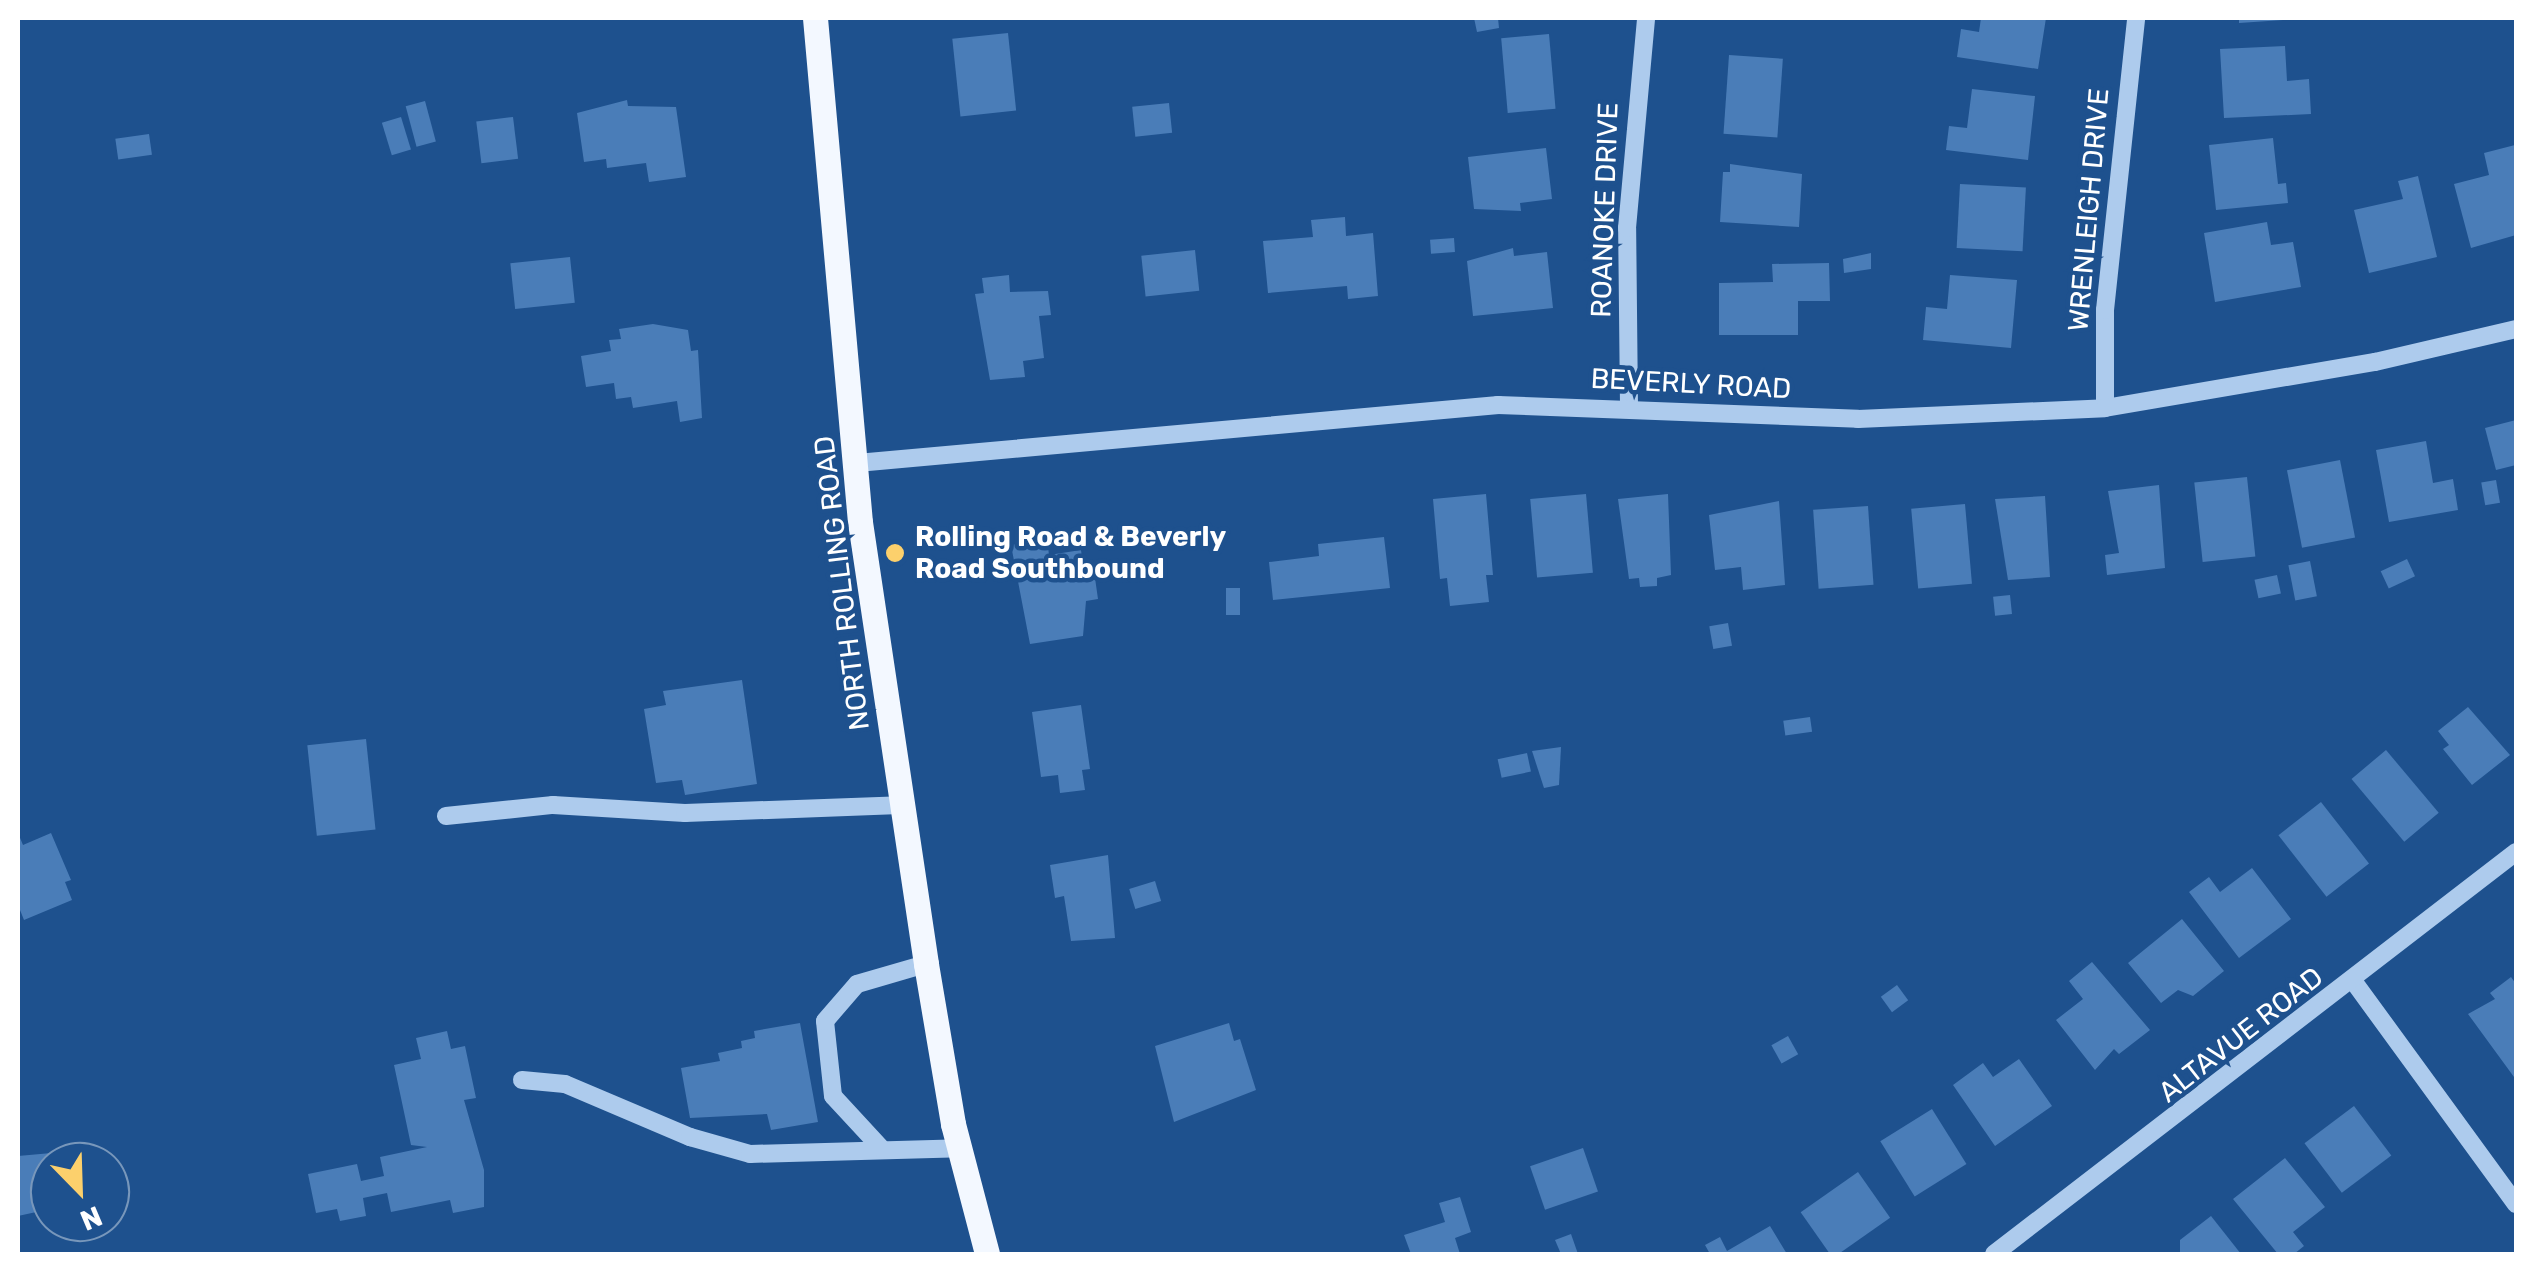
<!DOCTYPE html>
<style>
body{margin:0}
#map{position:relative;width:2534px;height:1272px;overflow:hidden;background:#1e518e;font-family:Rubik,sans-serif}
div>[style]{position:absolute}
.building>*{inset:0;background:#4a7db8;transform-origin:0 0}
.minor>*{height:18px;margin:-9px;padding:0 9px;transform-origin:9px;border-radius:9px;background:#adcbed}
.major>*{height:25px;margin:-12.5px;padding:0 12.5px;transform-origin:12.5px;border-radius:12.5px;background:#f3f8ff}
.dots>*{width:28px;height:28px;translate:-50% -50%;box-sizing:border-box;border:5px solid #1e518e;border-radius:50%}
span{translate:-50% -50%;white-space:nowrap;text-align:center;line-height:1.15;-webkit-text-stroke:9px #1e518e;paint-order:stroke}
.street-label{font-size:28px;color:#fff}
.poi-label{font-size:28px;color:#fff;font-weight:700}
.left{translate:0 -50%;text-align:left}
.frame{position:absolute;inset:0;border:20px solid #fff;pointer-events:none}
.north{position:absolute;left:30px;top:1142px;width:100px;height:100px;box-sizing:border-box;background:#1e518e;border:2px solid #7897bb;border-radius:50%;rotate:157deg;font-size:28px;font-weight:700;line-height:40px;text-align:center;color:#fff}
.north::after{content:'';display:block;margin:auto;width:35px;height:45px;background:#fcd06c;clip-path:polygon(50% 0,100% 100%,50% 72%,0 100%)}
</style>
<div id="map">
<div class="building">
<i style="clip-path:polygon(1474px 18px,1498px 18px,1499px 28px,1477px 32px)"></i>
<i style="clip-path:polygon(1981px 18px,2046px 18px,2038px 69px,1957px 57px,1961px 29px,1979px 32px)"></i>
<i style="clip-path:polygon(2239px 18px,2283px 18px,2283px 20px,2239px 23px)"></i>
<i style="left:1008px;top:33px;width:78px;height:56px;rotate:84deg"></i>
<i style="left:1549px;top:34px;width:75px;height:48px;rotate:85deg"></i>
<i style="clip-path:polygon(2285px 46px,2287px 81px,2309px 79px,2311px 114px,2224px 118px,2220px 49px)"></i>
<i style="left:1729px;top:55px;width:54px;height:79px;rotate:4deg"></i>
<i style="clip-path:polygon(1972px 89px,2035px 96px,2028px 160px,1946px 150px,1949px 126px,1967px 128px)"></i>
<i style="clip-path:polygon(627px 100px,628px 106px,676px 107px,686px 177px,649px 182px,646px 163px,607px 168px,606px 159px,584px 162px,577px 113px)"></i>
<i style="left:425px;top:101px;width:42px;height:20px;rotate:75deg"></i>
<i style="left:1169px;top:103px;width:30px;height:37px;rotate:84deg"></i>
<i style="left:401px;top:117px;width:34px;height:20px;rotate:73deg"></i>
<i style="left:513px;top:117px;width:42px;height:37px;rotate:83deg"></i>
<i style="left:149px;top:134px;width:21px;height:34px;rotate:82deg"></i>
<i style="clip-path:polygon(2273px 138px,2278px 184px,2286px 183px,2288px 203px,2216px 210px,2209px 145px)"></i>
<i style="clip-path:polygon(2515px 145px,2516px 235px,2471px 248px,2454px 184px,2489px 175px,2484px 153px)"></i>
<i style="clip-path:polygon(1546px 148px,1552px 199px,1520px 203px,1521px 211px,1474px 209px,1468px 157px)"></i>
<i style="clip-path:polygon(1730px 164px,1802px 174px,1799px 227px,1720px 222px,1723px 172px,1730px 172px)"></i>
<i style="clip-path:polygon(2418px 176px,2437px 257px,2369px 273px,2354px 210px,2403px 199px,2398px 181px)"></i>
<i style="left:1960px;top:184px;width:66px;height:64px;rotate:3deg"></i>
<i style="clip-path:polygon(1345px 217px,1346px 236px,1373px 233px,1378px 296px,1348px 299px,1347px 286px,1268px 293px,1263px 241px,1313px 237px,1311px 220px)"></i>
<i style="clip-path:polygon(2267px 222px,2271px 245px,2293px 242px,2301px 287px,2215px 302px,2204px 233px)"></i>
<i style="left:1454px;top:238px;width:14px;height:24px;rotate:86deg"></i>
<i style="clip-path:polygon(1513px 248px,1514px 256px,1547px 252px,1553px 308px,1473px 316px,1467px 261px)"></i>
<i style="left:1195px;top:250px;width:41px;height:54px;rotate:84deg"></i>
<i style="clip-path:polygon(1871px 253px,1871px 269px,1844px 273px,1843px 259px)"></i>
<i style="left:570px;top:257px;width:46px;height:60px;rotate:84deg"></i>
<i style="clip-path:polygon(1829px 263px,1830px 301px,1798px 301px,1798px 335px,1719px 335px,1719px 283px,1773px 282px,1772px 264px)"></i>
<i style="clip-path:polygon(1009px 275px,1010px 292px,1048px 291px,1051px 315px,1039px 316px,1044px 358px,1023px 361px,1025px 377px,990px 380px,975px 294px,984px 293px,982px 278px)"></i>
<i style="clip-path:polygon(1950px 275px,2017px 280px,2011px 348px,1923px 340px,1926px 307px,1947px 309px)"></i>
<i style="clip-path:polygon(653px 324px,688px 330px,691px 351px,698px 350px,702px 418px,680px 422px,677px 401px,633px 408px,631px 397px,616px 399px,614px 383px,586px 387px,581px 356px,611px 351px,609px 340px,621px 339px,619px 329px)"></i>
<i style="clip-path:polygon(2516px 420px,2516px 465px,2496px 470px,2485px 428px)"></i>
<i style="clip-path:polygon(2426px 441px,2433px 483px,2453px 479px,2458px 510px,2389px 522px,2376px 450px)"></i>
<i style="left:2340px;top:460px;width:79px;height:54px;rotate:79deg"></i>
<i style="left:2247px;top:477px;width:80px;height:53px;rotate:84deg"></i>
<i style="left:2496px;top:480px;width:23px;height:15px;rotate:80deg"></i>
<i style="clip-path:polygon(2159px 485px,2165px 568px,2107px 575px,2105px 555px,2119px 553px,2108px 491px)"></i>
<i style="clip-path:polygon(1486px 494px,1493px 575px,1486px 575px,1489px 602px,1450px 606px,1447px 578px,1440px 579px,1433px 499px)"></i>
<i style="left:1586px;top:494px;width:79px;height:56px;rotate:85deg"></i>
<i style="clip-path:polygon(1668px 494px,1671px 575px,1657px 578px,1657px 586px,1640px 587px,1639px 578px,1629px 579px,1618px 499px)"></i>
<i style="clip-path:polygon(2045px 496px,2050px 577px,2008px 580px,1995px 499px)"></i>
<i style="clip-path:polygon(1779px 501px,1785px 585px,1743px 590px,1741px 567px,1715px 570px,1709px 515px)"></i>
<i style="left:1965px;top:504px;width:80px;height:54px;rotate:85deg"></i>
<i style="left:1868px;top:506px;width:79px;height:55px;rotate:86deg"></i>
<i style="clip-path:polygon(1384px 537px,1390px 588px,1273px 600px,1269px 562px,1319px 556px,1318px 544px)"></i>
<i style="clip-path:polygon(1047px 539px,1049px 555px,1081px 550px,1084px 573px,1094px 571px,1098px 599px,1086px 601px,1083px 636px,1030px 644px,1011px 545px)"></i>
<i style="left:2407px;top:559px;width:19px;height:29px;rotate:65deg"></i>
<i style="left:2310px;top:561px;width:36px;height:22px;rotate:79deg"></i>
<i style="left:2277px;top:575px;width:19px;height:23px;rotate:78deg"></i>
<i style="left:1226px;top:588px;width:14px;height:27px"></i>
<i style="left:2010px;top:595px;width:19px;height:17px;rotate:84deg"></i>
<i style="left:1728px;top:623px;width:23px;height:19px;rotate:80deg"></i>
<i style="clip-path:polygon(742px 680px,757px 784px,685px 795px,682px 780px,656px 783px,644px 709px,666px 705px,663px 691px)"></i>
<i style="clip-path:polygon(1081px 705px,1090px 769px,1082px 770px,1085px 790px,1060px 793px,1058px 775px,1041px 777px,1032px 712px)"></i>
<i style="clip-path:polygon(2468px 707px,2510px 755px,2472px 785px,2443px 749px,2449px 745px,2438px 731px)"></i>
<i style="left:1810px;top:717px;width:15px;height:27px;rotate:82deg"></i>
<i style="left:366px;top:739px;width:91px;height:59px;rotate:84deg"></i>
<i style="clip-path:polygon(1561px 747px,1559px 785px,1544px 788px,1532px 751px)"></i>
<i style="left:2386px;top:750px;width:82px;height:45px;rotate:50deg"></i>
<i style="left:1527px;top:753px;width:19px;height:30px;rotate:78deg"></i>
<i style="left:2321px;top:802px;width:78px;height:54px;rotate:52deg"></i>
<i style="clip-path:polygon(18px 833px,23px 845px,51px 833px,71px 880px,65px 882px,72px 900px,24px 920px,18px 905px)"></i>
<i style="clip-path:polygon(1108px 855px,1115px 938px,1071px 941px,1064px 896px,1055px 898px,1050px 865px)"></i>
<i style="clip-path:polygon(2252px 868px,2291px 919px,2239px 958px,2189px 892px,2209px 877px,2220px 892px)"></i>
<i style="left:1155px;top:881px;width:21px;height:27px;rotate:73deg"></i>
<i style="clip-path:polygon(2182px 919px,2224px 971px,2193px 996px,2178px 990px,2161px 1003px,2128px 963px)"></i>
<i style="clip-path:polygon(2092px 962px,2150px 1030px,2119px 1054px,2114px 1049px,2095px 1070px,2056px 1020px,2083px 999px,2069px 981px)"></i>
<i style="clip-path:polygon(2511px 977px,2516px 984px,2514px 1077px,2468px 1014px,2495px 999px,2490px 993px)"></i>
<i style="left:1897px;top:985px;width:19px;height:20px;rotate:54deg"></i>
<i style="clip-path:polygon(800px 1023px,818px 1122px,771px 1130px,767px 1114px,690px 1118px,681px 1068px,720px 1061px,718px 1053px,742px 1048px,741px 1041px,755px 1038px,754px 1031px)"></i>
<i style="clip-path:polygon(1229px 1023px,1234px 1041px,1240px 1039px,1256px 1090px,1174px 1122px,1155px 1046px)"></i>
<i style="clip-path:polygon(447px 1031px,451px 1049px,465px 1046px,476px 1098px,464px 1100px,484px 1170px,484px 1207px,453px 1213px,450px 1200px,391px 1212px,387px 1193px,363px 1198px,366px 1216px,340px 1221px,337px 1209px,316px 1213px,308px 1174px,357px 1164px,361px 1181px,384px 1176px,380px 1157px,427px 1147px,411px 1145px,394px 1065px,421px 1059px,416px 1038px)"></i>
<i style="left:1788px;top:1036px;width:21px;height:19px;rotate:61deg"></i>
<i style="clip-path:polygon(2019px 1059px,2052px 1106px,1995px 1146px,1953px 1085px,1983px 1063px,1993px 1077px)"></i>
<i style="left:2354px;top:1106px;width:62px;height:62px;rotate:53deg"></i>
<i style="left:1932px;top:1109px;width:65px;height:61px;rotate:58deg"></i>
<i style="left:1583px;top:1148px;width:46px;height:56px;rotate:71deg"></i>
<i style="clip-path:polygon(85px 1150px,86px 1162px,50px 1162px,50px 1209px,18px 1216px,18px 1156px)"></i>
<i style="clip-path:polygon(2285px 1158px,2325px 1207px,2293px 1232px,2304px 1246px,2294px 1254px,2278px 1254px,2233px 1199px)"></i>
<i style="left:1858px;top:1172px;width:56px;height:70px;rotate:55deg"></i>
<i style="clip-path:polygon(1460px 1197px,1471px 1232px,1455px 1238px,1460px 1254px,1411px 1254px,1404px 1235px,1445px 1222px,1439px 1203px)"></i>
<i style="clip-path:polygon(2211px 1216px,2241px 1254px,2180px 1254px,2180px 1240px)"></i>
<i style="clip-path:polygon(1770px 1226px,1787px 1254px,1710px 1254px,1705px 1245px,1720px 1237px,1727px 1251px)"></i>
<i style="clip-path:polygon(1571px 1234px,1578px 1254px,1561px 1254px,1555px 1240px)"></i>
</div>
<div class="minor">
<i style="left:1629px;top:406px;width:178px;rotate:-90.6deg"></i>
<i style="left:1627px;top:228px;width:211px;rotate:-84.8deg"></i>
<i style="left:2105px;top:408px;width:98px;rotate:-90deg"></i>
<i style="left:2105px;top:310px;width:294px;rotate:-83.9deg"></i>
<i style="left:857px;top:463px;width:644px;rotate:-5.17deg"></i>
<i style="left:1498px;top:405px;width:360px;rotate:2.2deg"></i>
<i style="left:1858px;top:419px;width:247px;rotate:-2.5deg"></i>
<i style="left:2105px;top:408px;width:274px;rotate:-9.7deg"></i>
<i style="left:2375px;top:362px;width:145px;rotate:-13.2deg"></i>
<i style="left:446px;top:816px;width:108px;rotate:-5.9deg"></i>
<i style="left:553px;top:805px;width:132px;rotate:3.5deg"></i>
<i style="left:685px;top:813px;width:215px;rotate:-2.1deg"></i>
<i style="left:2354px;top:982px;width:275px;rotate:53.9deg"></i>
<i style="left:522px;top:1080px;width:43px;rotate:5.3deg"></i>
<i style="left:565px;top:1084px;width:136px;rotate:23deg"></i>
<i style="left:690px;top:1137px;width:62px;rotate:15.8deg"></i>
<i style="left:750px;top:1154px;width:210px;rotate:-1.6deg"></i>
<i style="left:882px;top:1149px;width:72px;rotate:-132.8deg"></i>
<i style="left:833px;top:1096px;width:75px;rotate:-96.1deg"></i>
<i style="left:825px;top:1021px;width:49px;rotate:-49.1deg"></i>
<i style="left:857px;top:984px;width:72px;rotate:-16.2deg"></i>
<i style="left:1994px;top:1254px;width:659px;rotate:-37.6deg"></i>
</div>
<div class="major">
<i style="left:815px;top:18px;width:506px;rotate:84.9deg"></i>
<i style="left:860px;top:522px;width:447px;rotate:81.5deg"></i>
<i style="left:926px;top:964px;width:162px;rotate:80.4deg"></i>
<i style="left:953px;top:1124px;width:134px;rotate:75.3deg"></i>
</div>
<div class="dots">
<i style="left:895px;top:553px;background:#fcd06c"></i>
</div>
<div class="street-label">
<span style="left:1605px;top:210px;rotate:-88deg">ROANOKE DRIVE</span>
<span style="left:2089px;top:210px;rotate:-85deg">WRENLEIGH DRIVE</span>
<span style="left:1691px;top:384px;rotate:3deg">BEVERLY ROAD</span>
<span style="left:842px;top:583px;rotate:-97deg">NORTH ROLLING ROAD</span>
<span style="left:2241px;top:1035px;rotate:-38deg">ALTAVUE ROAD</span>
</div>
<div class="poi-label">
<span class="left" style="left:915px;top:553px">Rolling Road &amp; Beverly<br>Road Southbound</span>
</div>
<div class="frame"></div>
<div class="north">N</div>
</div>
